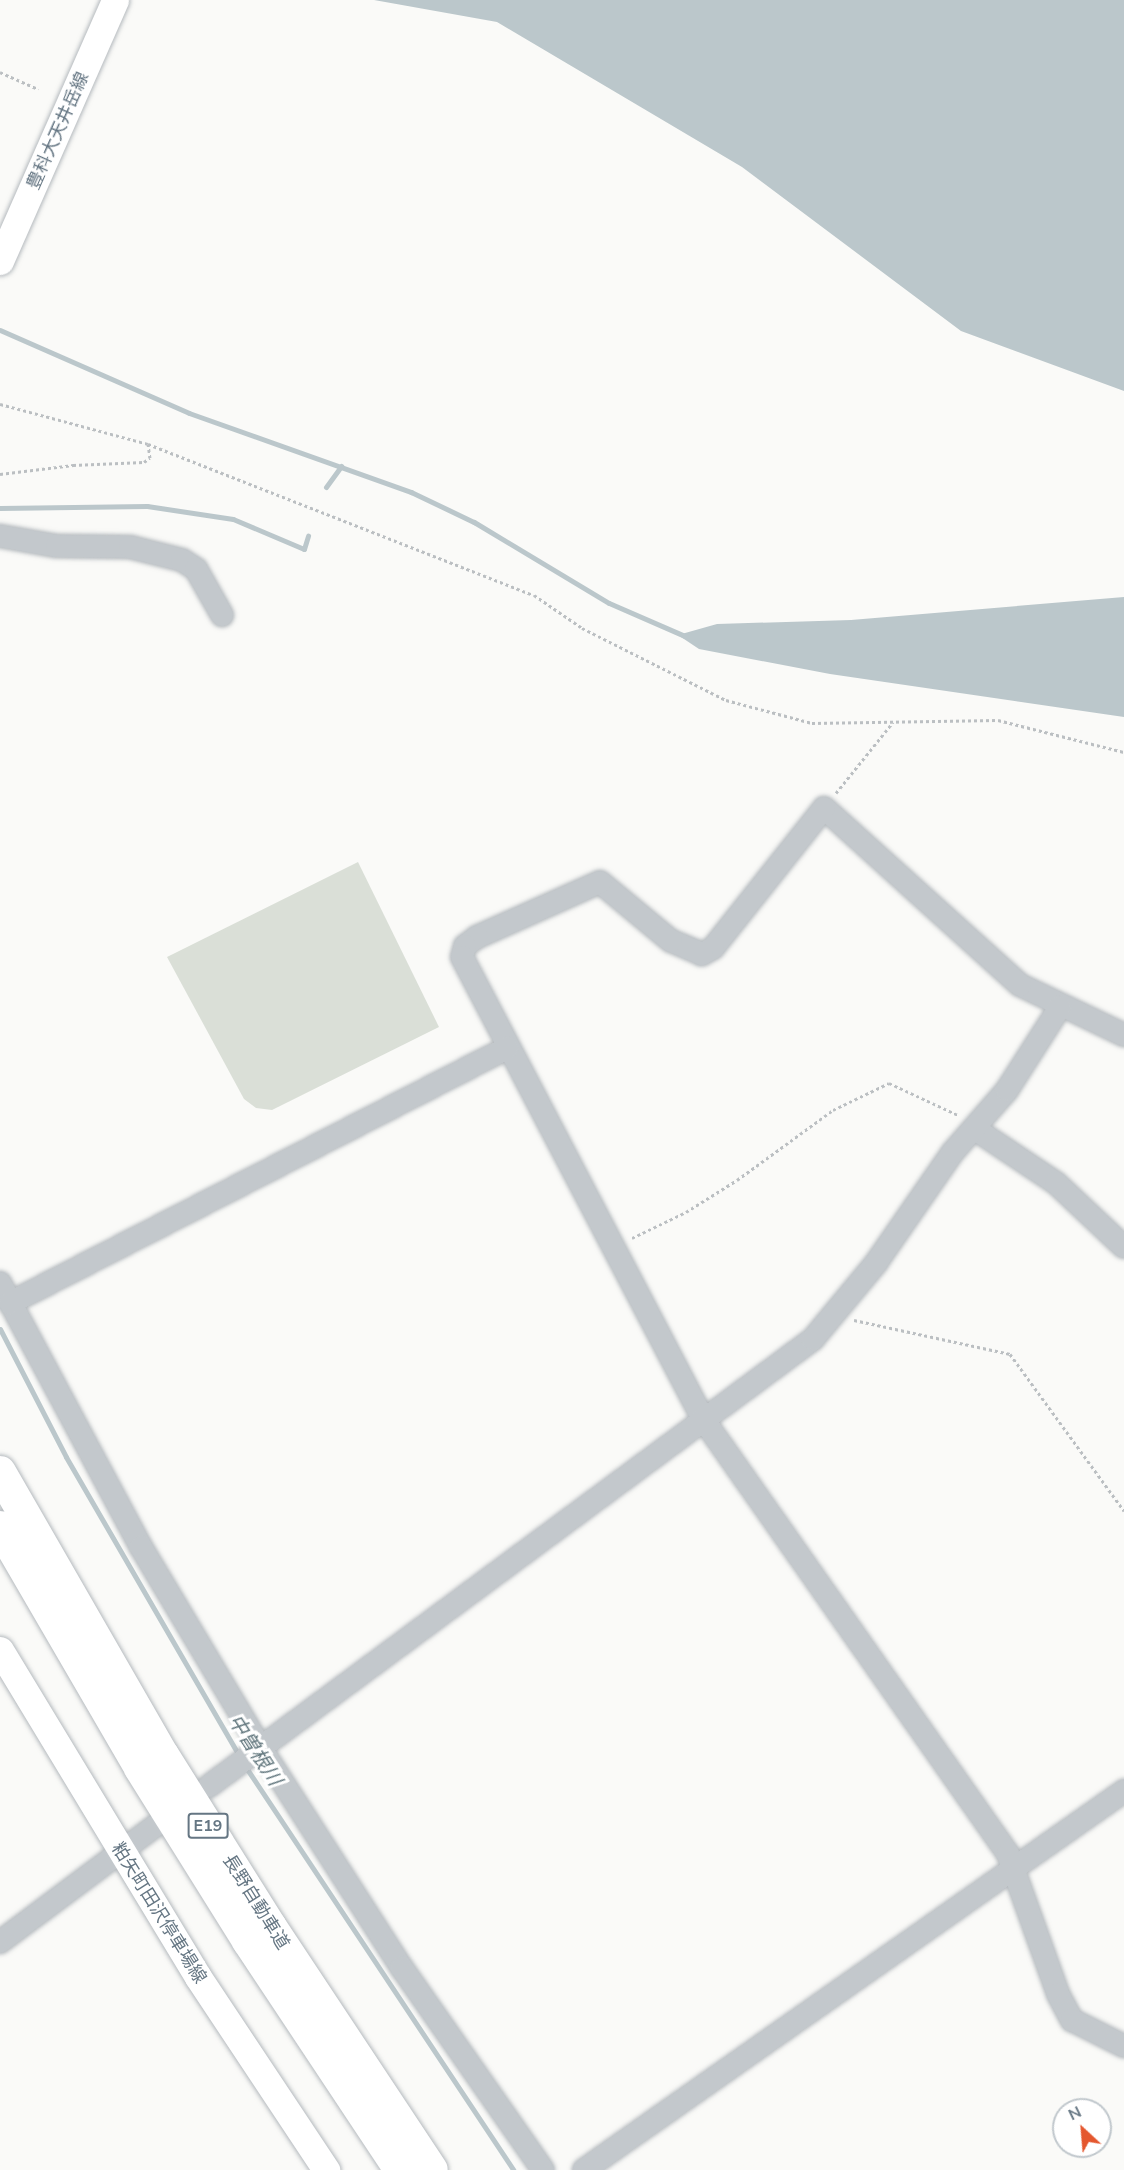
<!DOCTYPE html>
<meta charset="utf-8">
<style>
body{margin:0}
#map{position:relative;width:1124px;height:2170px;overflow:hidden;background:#fafaf8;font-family:"Nunito Sans","Noto Sans JP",sans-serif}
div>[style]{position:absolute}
.green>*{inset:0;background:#dadfd7}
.water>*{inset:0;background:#bbc7cb}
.stream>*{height:5px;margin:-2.5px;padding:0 2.5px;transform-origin:2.5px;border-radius:2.5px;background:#bbc7cb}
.path>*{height:3px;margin-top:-1.5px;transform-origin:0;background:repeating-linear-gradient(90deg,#bbbfc2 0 3px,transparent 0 6px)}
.roads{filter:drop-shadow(0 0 2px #b5babe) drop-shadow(0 0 2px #b5babe)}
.minor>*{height:22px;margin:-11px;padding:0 11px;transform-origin:11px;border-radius:11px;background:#c3c8cc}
.major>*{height:27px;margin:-13.5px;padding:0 13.5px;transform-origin:13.5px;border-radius:13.5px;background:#fff}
.highway>*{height:32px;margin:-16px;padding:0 16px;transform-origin:16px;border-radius:16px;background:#fff}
span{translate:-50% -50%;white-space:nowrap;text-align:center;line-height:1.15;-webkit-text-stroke:6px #fff;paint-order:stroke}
.shield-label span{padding:2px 4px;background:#fff;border:2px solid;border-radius:4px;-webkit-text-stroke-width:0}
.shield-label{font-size:16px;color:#657683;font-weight:700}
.street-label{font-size:18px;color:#657683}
.water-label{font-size:20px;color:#60757c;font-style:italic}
.north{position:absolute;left:1052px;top:2098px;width:60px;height:60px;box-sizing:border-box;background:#fff;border:2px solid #c1c8cd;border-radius:50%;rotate:334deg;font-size:16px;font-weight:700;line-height:24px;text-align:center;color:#657683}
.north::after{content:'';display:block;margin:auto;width:21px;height:27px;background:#e4572e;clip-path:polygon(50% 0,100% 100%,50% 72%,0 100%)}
</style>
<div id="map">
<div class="green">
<i style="clip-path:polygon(358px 862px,439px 1027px,272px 1110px,256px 1108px,244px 1099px,167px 957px)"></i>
</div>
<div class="water">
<i style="clip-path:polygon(374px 0,1124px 0,1124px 391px,961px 331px,742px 167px,497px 22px)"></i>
<i style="clip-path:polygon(1124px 597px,1124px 717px,830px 674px,699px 649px,678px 635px,717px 624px,851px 620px)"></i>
</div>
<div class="stream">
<i style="left:0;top:330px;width:206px;rotate:23.7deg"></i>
<i style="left:189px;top:413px;width:236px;rotate:19.6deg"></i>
<i style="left:411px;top:492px;width:70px;rotate:25.5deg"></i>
<i style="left:474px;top:522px;width:157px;rotate:31deg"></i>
<i style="left:609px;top:603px;width:83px;rotate:23.5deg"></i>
<i style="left:326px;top:487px;width:26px;rotate:-54deg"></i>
<i style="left:0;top:508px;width:147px;rotate:-0.8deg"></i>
<i style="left:147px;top:506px;width:87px;rotate:8.6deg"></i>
<i style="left:233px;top:519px;width:77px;rotate:22.9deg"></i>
<i style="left:304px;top:549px;width:14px;rotate:-73deg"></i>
<i style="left:0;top:1329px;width:144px;rotate:62.7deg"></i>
<i style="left:66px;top:1457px;width:345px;rotate:59.9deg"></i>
<i style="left:245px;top:1766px;width:485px;rotate:56.4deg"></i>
</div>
<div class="path">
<i style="left:0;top:72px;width:42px;rotate:24.1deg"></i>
<i style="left:0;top:404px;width:153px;rotate:15.1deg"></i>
<i style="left:148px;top:444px;width:414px;rotate:21.4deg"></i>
<i style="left:534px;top:595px;width:58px;rotate:34.5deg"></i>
<i style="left:582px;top:628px;width:161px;rotate:26.6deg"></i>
<i style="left:726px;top:700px;width:89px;rotate:15deg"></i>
<i style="left:812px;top:723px;width:186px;rotate:-0.9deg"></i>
<i style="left:998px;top:720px;width:130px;rotate:14.3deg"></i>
<i style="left:0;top:474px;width:74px;rotate:-7deg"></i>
<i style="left:73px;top:465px;width:71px;rotate:-2.4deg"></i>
<i style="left:144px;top:462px;width:7px;rotate:-34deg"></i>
<i style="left:150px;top:458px;width:14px;rotate:-98deg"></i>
<i style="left:836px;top:793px;width:91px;rotate:-51.2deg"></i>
<i style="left:632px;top:1238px;width:60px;rotate:-25.7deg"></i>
<i style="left:686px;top:1212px;width:60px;rotate:-32.1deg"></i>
<i style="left:737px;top:1180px;width:119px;rotate:-36.1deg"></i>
<i style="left:833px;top:1110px;width:62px;rotate:-25.7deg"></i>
<i style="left:889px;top:1083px;width:76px;rotate:24.9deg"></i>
<i style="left:854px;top:1320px;width:160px;rotate:12.3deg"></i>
<i style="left:1010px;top:1354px;width:194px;rotate:54deg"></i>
</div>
<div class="roads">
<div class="minor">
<i style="left:0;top:536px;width:58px;rotate:10deg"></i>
<i style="left:57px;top:546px;width:73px;rotate:0.8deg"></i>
<i style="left:130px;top:547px;width:54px;rotate:14deg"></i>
<i style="left:182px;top:560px;width:17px;rotate:33deg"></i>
<i style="left:196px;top:569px;width:53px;rotate:60.5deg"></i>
<i style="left:1124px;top:1035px;width:115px;rotate:-154.3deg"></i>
<i style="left:1020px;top:985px;width:264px;rotate:-137.9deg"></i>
<i style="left:824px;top:808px;width:179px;rotate:128.4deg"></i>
<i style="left:713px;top:948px;width:13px;rotate:151deg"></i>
<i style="left:702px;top:954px;width:34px;rotate:-157deg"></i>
<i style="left:671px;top:941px;width:92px;rotate:-140.3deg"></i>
<i style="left:600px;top:882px;width:135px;rotate:155.9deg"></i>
<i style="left:477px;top:937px;width:15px;rotate:143deg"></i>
<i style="left:465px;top:946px;width:11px;rotate:105deg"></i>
<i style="left:462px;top:957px;width:521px;rotate:62.45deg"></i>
<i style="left:703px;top:1419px;width:531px;rotate:54.96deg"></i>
<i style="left:1008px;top:1854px;width:149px;rotate:70.3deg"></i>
<i style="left:1058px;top:1994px;width:30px;rotate:62deg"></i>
<i style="left:1072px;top:2020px;width:58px;rotate:26.6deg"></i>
<i style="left:975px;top:1129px;width:97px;rotate:33.7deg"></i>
<i style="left:1056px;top:1183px;width:93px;rotate:43.3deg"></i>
<i style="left:0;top:1283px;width:299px;rotate:61.9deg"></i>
<i style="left:141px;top:1547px;width:233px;rotate:59.2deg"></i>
<i style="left:260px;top:1747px;width:263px;rotate:57.3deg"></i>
<i style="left:402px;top:1968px;width:246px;rotate:55.1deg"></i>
<i style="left:10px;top:1303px;width:559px;rotate:-27.16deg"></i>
<i style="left:209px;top:1786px;width:751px;rotate:-36.5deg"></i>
<i style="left:813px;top:1339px;width:99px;rotate:-50.3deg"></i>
<i style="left:876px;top:1263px;width:135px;rotate:-55.3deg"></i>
<i style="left:953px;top:1152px;width:82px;rotate:-48.9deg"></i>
<i style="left:1007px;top:1090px;width:98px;rotate:-57.4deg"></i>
<i style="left:0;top:1942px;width:192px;rotate:-36.8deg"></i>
<i style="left:584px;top:2170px;width:660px;rotate:-35.06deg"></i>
</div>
<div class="major">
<i style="left:0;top:261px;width:285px;rotate:-66.2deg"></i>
<i style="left:0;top:1650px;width:382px;rotate:58.8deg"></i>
<i style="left:198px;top:1977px;width:232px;rotate:56.4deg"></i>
</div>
<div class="highway">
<i style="left:0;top:1472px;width:327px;rotate:60.1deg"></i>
<i style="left:163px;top:1755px;width:203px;rotate:57.9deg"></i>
<i style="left:271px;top:1927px;width:291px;rotate:56.5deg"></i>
<i style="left:0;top:1527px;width:279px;rotate:59.8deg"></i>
<i style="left:140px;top:1768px;width:204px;rotate:58deg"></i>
<i style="left:248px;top:1941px;width:275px;rotate:56.4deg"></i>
</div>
</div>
<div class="shield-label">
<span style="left:208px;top:1826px">E19</span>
</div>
<div class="street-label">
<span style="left:58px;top:131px;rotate:-66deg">豊科大天井岳線</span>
<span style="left:256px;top:1902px;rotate:58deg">長野自動車道</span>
<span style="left:159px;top:1913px;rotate:58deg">粕矢町田沢停車場線</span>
</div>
<div class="water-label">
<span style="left:255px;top:1750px;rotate:57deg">中曽根川</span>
</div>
<div class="north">N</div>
</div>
